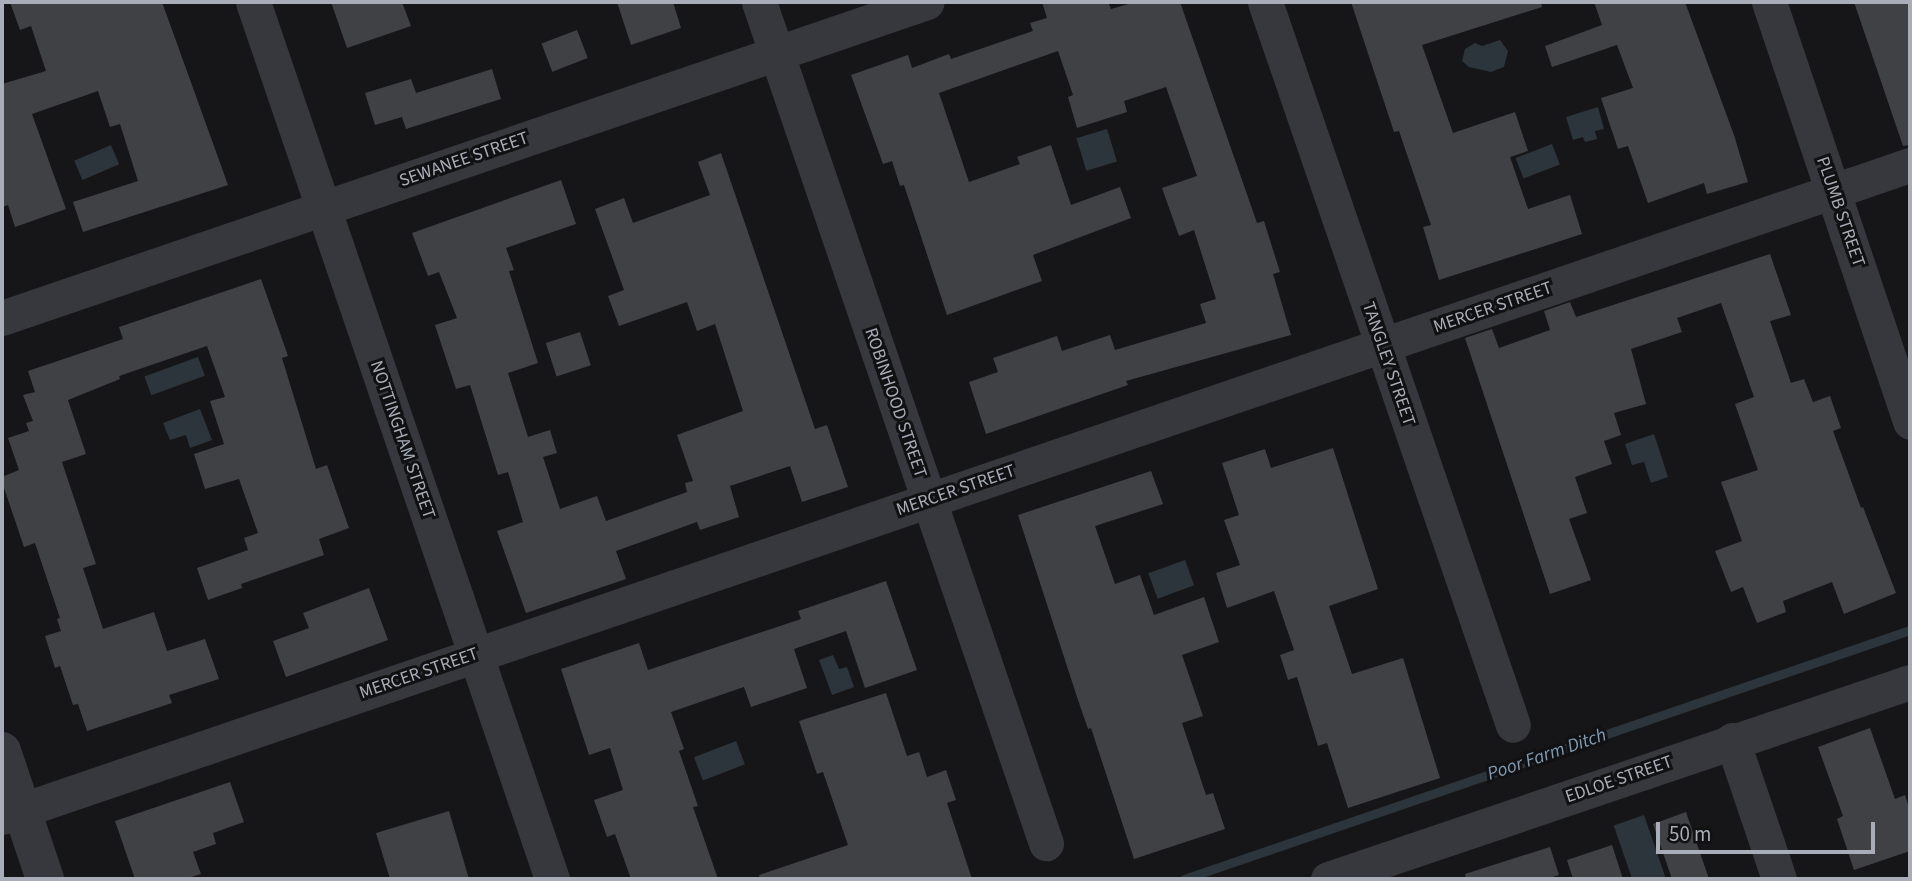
<!DOCTYPE html>
<style>
body{margin:0}
#map{position:relative;width:1912px;height:881px;overflow:hidden;background:#161618;font-family:"Source Sans 3",sans-serif}
div>[style]{position:absolute}
.water>*{inset:0;background:#2c353c;transform-origin:0 0}
.stream>*{height:9px;margin:-4.5px;padding:0 4.5px;transform-origin:4.5px;border-radius:4.5px;background:#2c353c}
.building>*{inset:0;background:#404145;transform-origin:0 0}
.minor>*{height:35px;margin:-17.5px;padding:0 17.5px;transform-origin:17.5px;border-radius:17.5px;background:#37383d}
.tertiary>*{height:38px;margin:-19px;padding:0 19px;transform-origin:19px;border-radius:19px;background:#37383d}
span{translate:-50% -50%;white-space:nowrap;text-align:center;line-height:1.15;-webkit-text-stroke:6px #111113;paint-order:stroke}
.street-label{font-size:18px;color:#a8adb8}
.water-label{font-size:19px;color:#7f9bb3;font-style:italic}
.frame{position:absolute;inset:0;border:4px solid #a8adb8;pointer-events:none}
.scale{position:absolute;left:1656px;top:822px;width:219px;height:32px;box-sizing:border-box;border:4px solid #a8adb8;border-top:0;padding-left:9px;font-size:21px;line-height:24px;white-space:nowrap;color:#a8adb8;-webkit-text-stroke:5px #111113;paint-order:stroke}
</style>
<div id="map">
<div class="water">
<i style="clip-path:polygon(1500px 40px,1508px 51px,1504px 67px,1491px 72px,1469px 67px,1462px 61px,1465px 49px,1475px 43px,1482px 46px)"></i>
<i style="clip-path:polygon(1598px 107px,1604px 129px,1595px 131px,1597px 139px,1585px 142px,1583px 137px,1573px 140px,1566px 117px)"></i>
<i style="left:1107px;top:129px;width:34px;height:32px;rotate:73deg"></i>
<i style="left:1552px;top:144px;width:22px;height:39px;rotate:69deg"></i>
<i style="left:111px;top:145px;width:21px;height:40px;rotate:67deg"></i>
<i style="left:198px;top:357px;width:20px;height:57px;rotate:70deg"></i>
<i style="clip-path:polygon(200px 409px,212px 440px,190px 448px,186px 435px,170px 440px,163px 423px)"></i>
<i style="clip-path:polygon(1654px 434px,1668px 477px,1651px 483px,1644px 462px,1632px 465px,1625px 444px)"></i>
<i style="left:1185px;top:560px;width:27px;height:39px;rotate:70deg"></i>
<i style="clip-path:polygon(833px 655px,839px 669px,847px 667px,854px 687px,832px 695px,819px 660px)"></i>
<i style="left:736px;top:741px;width:25px;height:45px;rotate:69deg"></i>
<i style="left:1644px;top:815px;width:65px;height:32px;rotate:71deg"></i>
</div>
<div class="stream">
<i style="left:1184px;top:879px;width:768px;rotate:-18.93deg"></i>
</div>
<div class="building">
<i style="clip-path:polygon(10px 2px,162px 2px,228px 185px,83px 232px,73px 202px,138px 181px,120px 124px,110px 127px,98px 91px,32px 114px,66px 209px,15px 227px,8px 205px,2px 207px,2px 84px,46px 71px,31px 26px,20px 30px)"></i>
<i style="clip-path:polygon(331px 2px,402px 2px,411px 26px,347px 48px)"></i>
<i style="clip-path:polygon(617px 2px,673px 2px,681px 28px,631px 45px)"></i>
<i style="clip-path:polygon(1042px 2px,1108px 2px,1111px 9px,1135px 2px,1180px 2px,1257px 223px,1264px 221px,1280px 272px,1273px 274px,1291px 335px,1126px 381px,1128px 385px,986px 434px,969px 382px,998px 372px,993px 358px,1057px 336px,1062px 351px,1110px 335px,1115px 350px,1206px 323px,1200px 304px,1216px 299px,1194px 230px,1179px 236px,1162px 188px,1197px 176px,1166px 87px,1124px 101px,1127px 112px,1077px 128px,1068px 97px,1073px 95px,1058px 51px,939px 93px,969px 182px,1020px 164px,1017px 157px,1051px 145px,1071px 205px,1120px 187px,1131px 218px,1033px 255px,1042px 281px,947px 315px,904px 185px,900px 186px,892px 161px,883px 164px,851px 75px,908px 55px,912px 68px,949px 54px,951px 59px,1033px 31px,1030px 23px,1047px 18px)"></i>
<i style="clip-path:polygon(1351px 2px,1541px 2px,1542px 7px,1422px 45px,1453px 133px,1515px 112px,1528px 151px,1510px 157px,1528px 209px,1570px 195px,1582px 234px,1439px 280px,1423px 227px,1431px 225px,1399px 131px,1394px 132px)"></i>
<i style="clip-path:polygon(1594px 2px,1685px 2px,1734px 135px,1748px 182px,1707px 194px,1704px 183px,1648px 203px,1628px 146px,1618px 149px,1601px 98px,1633px 88px,1617px 45px,1552px 67px,1545px 46px,1602px 25px)"></i>
<i style="clip-path:polygon(1854px 2px,1910px 2px,1910px 145px,1903px 146px)"></i>
<i style="left:577px;top:30px;width:30px;height:38px;rotate:69deg"></i>
<i style="clip-path:polygon(492px 69px,501px 99px,406px 129px,402px 117px,375px 125px,365px 93px,411px 79px,416px 93px)"></i>
<i style="clip-path:polygon(721px 153px,815px 429px,827px 425px,848px 487px,802px 502px,790px 466px,730px 486px,739px 517px,700px 530px,697px 522px,616px 551px,626px 579px,526px 613px,497px 531px,523px 522px,508px 472px,498px 475px,470px 385px,456px 389px,435px 325px,457px 318px,439px 272px,428px 276px,412px 233px,561px 180px,576px 224px,506px 248px,514px 270px,509px 271px,538px 363px,508px 373px,528px 437px,550px 430px,557px 453px,543px 457px,560px 509px,597px 496px,606px 521px,687px 492px,685px 483px,693px 481px,677px 435px,743px 411px,715px 324px,697px 331px,687px 302px,619px 326px,608px 296px,624px 290px,595px 209px,624px 198px,633px 223px,710px 195px,698px 162px)"></i>
<i style="clip-path:polygon(1770px 254px,1791px 315px,1770px 321px,1791px 383px,1804px 379px,1813px 402px,1830px 396px,1841px 428px,1833px 431px,1861px 508px,1863px 507px,1896px 593px,1844px 614px,1832px 582px,1783px 601px,1786px 612px,1757px 623px,1743px 587px,1731px 592px,1715px 551px,1742px 541px,1721px 482px,1758px 470px,1735px 404px,1754px 397px,1721px 303px,1677px 318px,1682px 332px,1631px 349px,1646px 404px,1614px 413px,1621px 435px,1604px 441px,1612px 464px,1575px 477px,1587px 513px,1569px 519px,1591px 580px,1550px 594px,1465px 338px,1492px 329px,1499px 348px,1550px 330px,1544px 311px,1570px 302px,1576px 317px)"></i>
<i style="clip-path:polygon(261px 279px,288px 356px,282px 358px,316px 469px,327px 465px,349px 528px,319px 539px,324px 555px,241px 584px,242px 588px,208px 600px,197px 568px,248px 550px,244px 538px,258px 533px,239px 479px,205px 489px,194px 454px,224px 444px,210px 401px,225px 397px,207px 346px,119px 376px,120px 379px,68px 400px,86px 454px,62px 462px,96px 564px,83px 568px,103px 629px,154px 612px,167px 651px,205px 639px,219px 679px,169px 695px,172px 703px,87px 731px,78px 704px,73px 705px,60px 666px,55px 668px,45px 636px,61px 631px,57px 619px,60px 618px,35px 543px,24px 547px,2px 482px,2px 477px,19px 470px,8px 438px,29px 431px,26px 423px,33px 421px,23px 395px,35px 392px,28px 371px,123px 339px,119px 327px)"></i>
<i style="left:580px;top:332px;width:35px;height:36px;rotate:72deg"></i>
<i style="clip-path:polygon(1333px 448px,1378px 589px,1329px 606px,1352px 674px,1403px 658px,1440px 778px,1348px 808px,1327px 743px,1318px 746px,1297px 677px,1288px 680px,1280px 655px,1294px 650px,1274px 591px,1227px 608px,1216px 573px,1240px 565px,1224px 520px,1239px 515px,1222px 463px,1265px 449px,1271px 468px)"></i>
<i style="clip-path:polygon(1151px 471px,1163px 504px,1095px 526px,1115px 584px,1140px 575px,1154px 615px,1204px 597px,1219px 642px,1182px 655px,1203px 716px,1182px 723px,1206px 795px,1213px 793px,1225px 829px,1134px 859px,1091px 728px,1088px 729px,1077px 697px,1018px 515px)"></i>
<i style="clip-path:polygon(886px 581px,917px 670px,865px 688px,846px 631px,794px 649px,807px 688px,751px 707px,744px 687px,671px 712px,684px 749px,679px 751px,698px 806px,693px 807px,718px 879px,631px 879px,615px 834px,607px 837px,594px 800px,623px 790px,610px 748px,589px 755px,561px 669px,639px 643px,648px 670px,801px 619px,798px 611px)"></i>
<i style="clip-path:polygon(369px 588px,388px 640px,286px 677px,273px 641px,309px 628px,303px 613px)"></i>
<i style="clip-path:polygon(886px 693px,907px 756px,919px 752px,927px 777px,946px 770px,956px 800px,947px 803px,972px 879px,760px 879px,759px 875px,848px 845px,823px 772px,817px 774px,799px 721px)"></i>
<i style="clip-path:polygon(1870px 728px,1895px 799px,1905px 795px,1910px 811px,1910px 851px,1854px 870px,1837px 819px,1843px 816px,1818px 747px)"></i>
<i style="clip-path:polygon(230px 782px,244px 822px,213px 833px,216px 844px,193px 852px,201px 874px,185px 879px,135px 879px,115px 821px)"></i>
<i style="clip-path:polygon(449px 811px,469px 879px,390px 879px,376px 833px)"></i>
<i style="clip-path:polygon(1686px 812px,1709px 879px,1672px 879px,1653px 824px)"></i>
<i style="clip-path:polygon(1612px 845px,1623px 879px,1573px 879px,1567px 860px)"></i>
<i style="clip-path:polygon(1550px 847px,1559px 875px,1546px 879px,1466px 879px,1465px 874px)"></i>
</div>
<div class="minor">
<i style="left:253px;top:2px;width:927px;rotate:71.17deg"></i>
<i style="left:759px;top:2px;width:889px;rotate:71.16deg"></i>
<i style="left:1265px;top:2px;width:764px;rotate:71.07deg"></i>
<i style="left:1769px;top:2px;width:443px;rotate:71.4deg"></i>
<i style="left:2px;top:318px;width:977px;rotate:-18.86deg"></i>
<i style="left:1732px;top:740px;width:147px;rotate:71.3deg"></i>
<i style="left:2px;top:817px;width:2016px;rotate:-18.87deg"></i>
<i style="left:1328px;top:879px;width:614px;rotate:-18.7deg"></i>
</div>
<div class="tertiary">
<i style="left:2px;top:751px;width:135px;rotate:71.4deg"></i>
</div>
<div class="street-label">
<span style="left:464px;top:160px;rotate:-19deg">SEWANEE STREET</span>
<span style="left:1840px;top:212px;rotate:71deg">PLUMB STREET</span>
<span style="left:1493px;top:308px;rotate:-19deg">MERCER STREET</span>
<span style="left:1388px;top:364px;rotate:71deg">TANGLEY STREET</span>
<span style="left:895px;top:403px;rotate:71deg">ROBINHOOD STREET</span>
<span style="left:402px;top:440px;rotate:71deg">NOTTINGHAM STREET</span>
<span style="left:956px;top:491px;rotate:-19deg">MERCER STREET</span>
<span style="left:419px;top:674px;rotate:-19deg">MERCER STREET</span>
<span style="left:1619px;top:780px;rotate:-19deg">EDLOE STREET</span>
</div>
<div class="water-label">
<span style="left:1547px;top:755px;rotate:-19deg">Poor Farm Ditch</span>
</div>
<div class="frame"></div>
<div class="scale">50 m</div>
</div>
